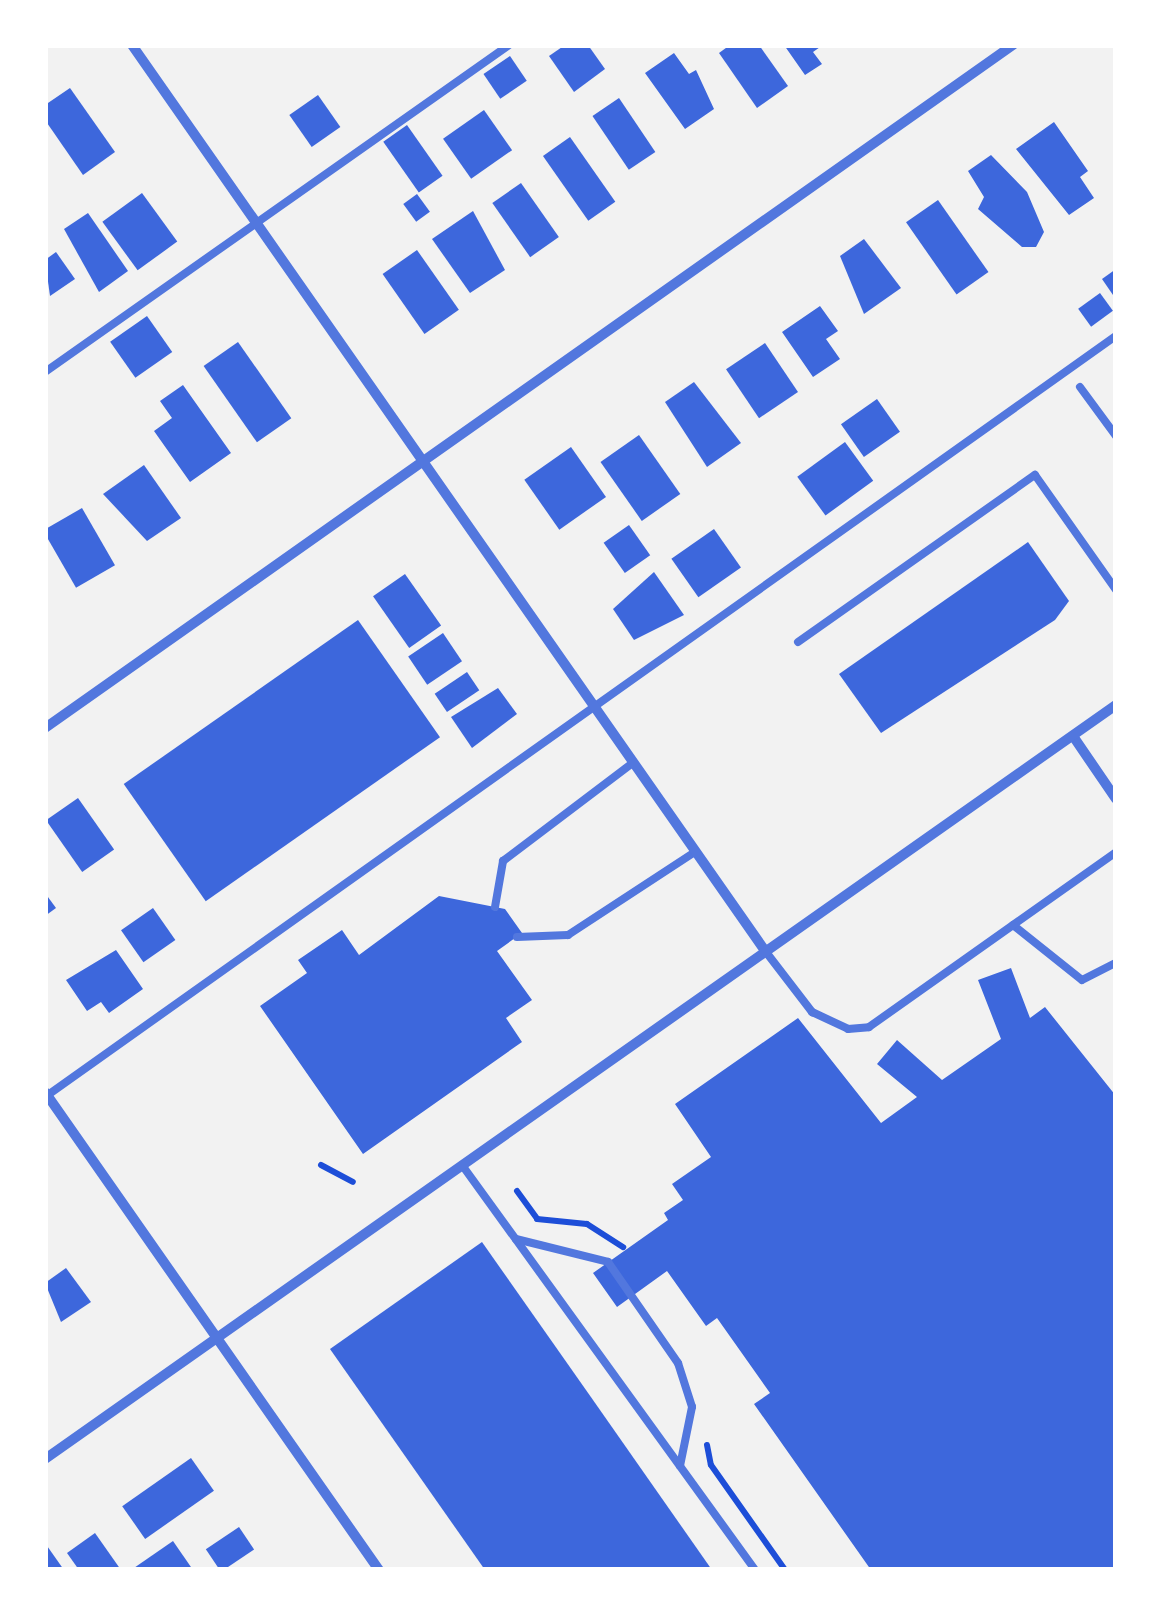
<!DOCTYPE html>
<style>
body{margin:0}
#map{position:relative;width:1161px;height:1615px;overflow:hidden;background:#f2f2f2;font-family:"Space Grotesk",sans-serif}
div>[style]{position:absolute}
.building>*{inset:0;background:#3d67dc;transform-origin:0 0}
.path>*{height:6px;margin:-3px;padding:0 3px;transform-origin:3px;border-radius:3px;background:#1d4ed8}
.service>*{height:8px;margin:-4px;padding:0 4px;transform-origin:4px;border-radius:4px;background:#5277de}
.minor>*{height:10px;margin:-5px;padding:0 5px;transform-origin:5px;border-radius:5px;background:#5277de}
span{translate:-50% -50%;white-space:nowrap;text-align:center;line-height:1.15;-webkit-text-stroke:8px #fff;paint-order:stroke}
.frame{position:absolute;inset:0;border:48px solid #fff;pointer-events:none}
</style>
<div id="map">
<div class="building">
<i style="clip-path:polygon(565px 45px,588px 45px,605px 69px,574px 92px,549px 56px)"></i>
<i style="clip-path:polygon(730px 45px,759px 45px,788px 86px,757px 108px,719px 53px)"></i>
<i style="clip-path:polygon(784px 45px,823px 45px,813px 52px,822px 64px,805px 75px)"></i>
<i style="clip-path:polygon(674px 53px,689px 74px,696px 70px,714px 109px,685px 129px,645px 73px)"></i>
<i style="left:510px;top:56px;width:30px;height:32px;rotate:56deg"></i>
<i style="clip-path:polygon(70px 88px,115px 152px,83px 175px,45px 120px,45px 105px)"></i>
<i style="left:318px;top:95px;width:39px;height:35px;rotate:55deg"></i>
<i style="left:619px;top:98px;width:65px;height:32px;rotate:56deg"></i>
<i style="left:484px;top:110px;width:49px;height:50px;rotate:55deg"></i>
<i style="clip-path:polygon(1054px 122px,1088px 171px,1080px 177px,1094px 198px,1069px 215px,1016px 149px)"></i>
<i style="left:407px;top:125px;width:62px;height:29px;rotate:55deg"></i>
<i style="left:570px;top:137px;width:79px;height:33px;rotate:55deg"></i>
<i style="clip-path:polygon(991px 155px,1027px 192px,1044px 232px,1036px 247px,1022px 247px,978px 209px,984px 197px,968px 171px)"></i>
<i style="left:521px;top:183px;width:66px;height:35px;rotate:55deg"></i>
<i style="left:142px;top:193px;width:60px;height:49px;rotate:54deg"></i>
<i style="left:417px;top:194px;width:22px;height:17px;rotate:54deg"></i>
<i style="left:938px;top:200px;width:88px;height:39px;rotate:55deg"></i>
<i style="clip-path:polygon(473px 211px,505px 270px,470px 293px,432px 239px)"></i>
<i style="clip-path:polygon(88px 213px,128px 271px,99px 292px,64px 229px)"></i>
<i style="clip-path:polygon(864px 239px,901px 288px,864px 314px,840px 256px)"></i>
<i style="left:417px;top:250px;width:73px;height:42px;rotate:55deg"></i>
<i style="clip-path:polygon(56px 252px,75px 279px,50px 296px,45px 260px)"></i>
<i style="clip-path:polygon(1116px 269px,1116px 294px,1113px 295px,1102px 279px)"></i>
<i style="left:1100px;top:293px;width:22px;height:27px;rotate:54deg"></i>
<i style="clip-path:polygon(820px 306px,838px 331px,826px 339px,840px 359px,813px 377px,782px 332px)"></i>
<i style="left:147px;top:316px;width:44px;height:45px;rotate:55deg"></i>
<i style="left:238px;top:342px;width:93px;height:42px;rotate:55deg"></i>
<i style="left:765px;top:343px;width:59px;height:47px;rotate:56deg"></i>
<i style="clip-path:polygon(694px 382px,741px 443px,707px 467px,665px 402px)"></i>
<i style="clip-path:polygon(183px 385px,231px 453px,190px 482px,154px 431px,172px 418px,160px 401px)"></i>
<i style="left:877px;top:399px;width:40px;height:44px;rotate:55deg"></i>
<i style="left:639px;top:435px;width:72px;height:47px;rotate:55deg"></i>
<i style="left:845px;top:442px;width:48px;height:59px;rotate:54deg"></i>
<i style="left:571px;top:447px;width:61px;height:57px;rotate:55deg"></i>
<i style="clip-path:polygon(144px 465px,181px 518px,147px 541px,103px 494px)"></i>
<i style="left:82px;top:508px;width:66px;height:45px;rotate:60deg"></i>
<i style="left:629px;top:525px;width:37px;height:31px;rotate:55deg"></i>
<i style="left:714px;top:529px;width:47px;height:52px;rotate:55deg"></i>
<i style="clip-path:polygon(1028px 542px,1069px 601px,1055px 620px,881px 733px,839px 674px)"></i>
<i style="clip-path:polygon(654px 572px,684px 615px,634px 640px,613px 609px)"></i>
<i style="left:405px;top:574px;width:63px;height:39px;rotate:55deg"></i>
<i style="left:358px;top:620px;width:143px;height:286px;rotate:55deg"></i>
<i style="left:443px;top:633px;width:34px;height:42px;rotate:56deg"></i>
<i style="left:467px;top:672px;width:22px;height:39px;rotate:56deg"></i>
<i style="clip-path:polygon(498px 688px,517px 714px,472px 748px,451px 717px)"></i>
<i style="left:78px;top:798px;width:63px;height:39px;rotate:55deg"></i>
<i style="clip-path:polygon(45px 893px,56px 908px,45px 916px)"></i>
<i style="clip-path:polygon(439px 896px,505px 909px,522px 933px,497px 951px,532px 1000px,506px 1018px,522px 1042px,363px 1154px,260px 1006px,307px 973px,298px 960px,342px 930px,359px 955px)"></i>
<i style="left:153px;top:908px;width:39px;height:39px;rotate:55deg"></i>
<i style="clip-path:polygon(116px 950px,143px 989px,109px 1013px,101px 1002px,87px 1011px,66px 980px)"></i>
<i style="clip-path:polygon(1011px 968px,1030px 1018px,1045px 1007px,1116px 1096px,1116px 1570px,871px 1570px,754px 1404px,770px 1393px,717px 1318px,706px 1326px,667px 1271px,617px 1307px,593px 1273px,668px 1220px,664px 1213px,683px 1200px,672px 1184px,711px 1157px,675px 1104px,798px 1018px,881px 1123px,917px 1097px,877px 1064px,897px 1040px,942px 1080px,1001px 1039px,978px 980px)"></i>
<i style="clip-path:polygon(482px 1242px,593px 1400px,712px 1570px,485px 1570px,330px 1349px)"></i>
<i style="clip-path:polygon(66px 1268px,91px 1302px,61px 1322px,45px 1283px)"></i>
<i style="left:191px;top:1458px;width:40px;height:84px;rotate:55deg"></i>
<i style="left:239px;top:1527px;width:27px;height:40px;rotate:56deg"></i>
<i style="clip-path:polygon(95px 1533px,121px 1570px,79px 1570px,67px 1553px)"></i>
<i style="clip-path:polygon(173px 1541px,193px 1570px,131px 1570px)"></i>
<i style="clip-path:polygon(45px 1543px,64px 1570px,45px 1570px)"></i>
</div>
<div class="path">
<i style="left:321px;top:1165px;width:36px;rotate:28deg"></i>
<i style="left:517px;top:1191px;width:34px;rotate:54deg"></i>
<i style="left:537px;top:1219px;width:50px;rotate:5.7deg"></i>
<i style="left:587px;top:1224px;width:43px;rotate:32.6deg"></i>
<i style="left:707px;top:1445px;width:20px;rotate:79deg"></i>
<i style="left:711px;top:1465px;width:128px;rotate:54.8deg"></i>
</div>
<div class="service">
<i style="left:45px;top:372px;width:568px;rotate:-35.17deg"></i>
<i style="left:1080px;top:387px;width:61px;rotate:53.7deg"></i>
<i style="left:798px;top:642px;width:290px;rotate:-35.2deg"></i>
<i style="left:1035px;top:475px;width:141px;rotate:54.8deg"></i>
<i style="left:495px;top:907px;width:47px;rotate:-80.1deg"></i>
<i style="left:503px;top:861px;width:164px;rotate:-37.1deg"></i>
<i style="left:1013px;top:925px;width:88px;rotate:38.6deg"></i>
<i style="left:1082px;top:980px;width:38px;rotate:-27deg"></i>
<i style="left:517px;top:937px;width:51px;rotate:-2.2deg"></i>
<i style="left:568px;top:935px;width:152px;rotate:-33.2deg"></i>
<i style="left:766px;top:952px;width:76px;rotate:52.5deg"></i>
<i style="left:812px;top:1012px;width:40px;rotate:25deg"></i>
<i style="left:848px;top:1029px;width:21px;rotate:-5deg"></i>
<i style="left:869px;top:1027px;width:303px;rotate:-35.3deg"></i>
<i style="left:45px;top:1097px;width:1314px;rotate:-35.4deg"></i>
<i style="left:462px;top:1165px;width:500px;rotate:54.1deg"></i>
<i style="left:516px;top:1239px;width:95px;rotate:14deg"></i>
<i style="left:608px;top:1262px;width:123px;rotate:55.3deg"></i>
<i style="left:678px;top:1363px;width:46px;rotate:72.3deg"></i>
<i style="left:692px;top:1407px;width:60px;rotate:101.5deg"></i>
</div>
<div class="minor">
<i style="left:132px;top:45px;width:1107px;rotate:55.05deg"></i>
<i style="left:45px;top:728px;width:1185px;rotate:-35.21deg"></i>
<i style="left:1073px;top:736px;width:76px;rotate:55.7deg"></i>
<i style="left:45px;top:1092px;width:583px;rotate:55.06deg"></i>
<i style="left:45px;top:1459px;width:1310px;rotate:-35.15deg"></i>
</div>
<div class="frame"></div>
</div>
